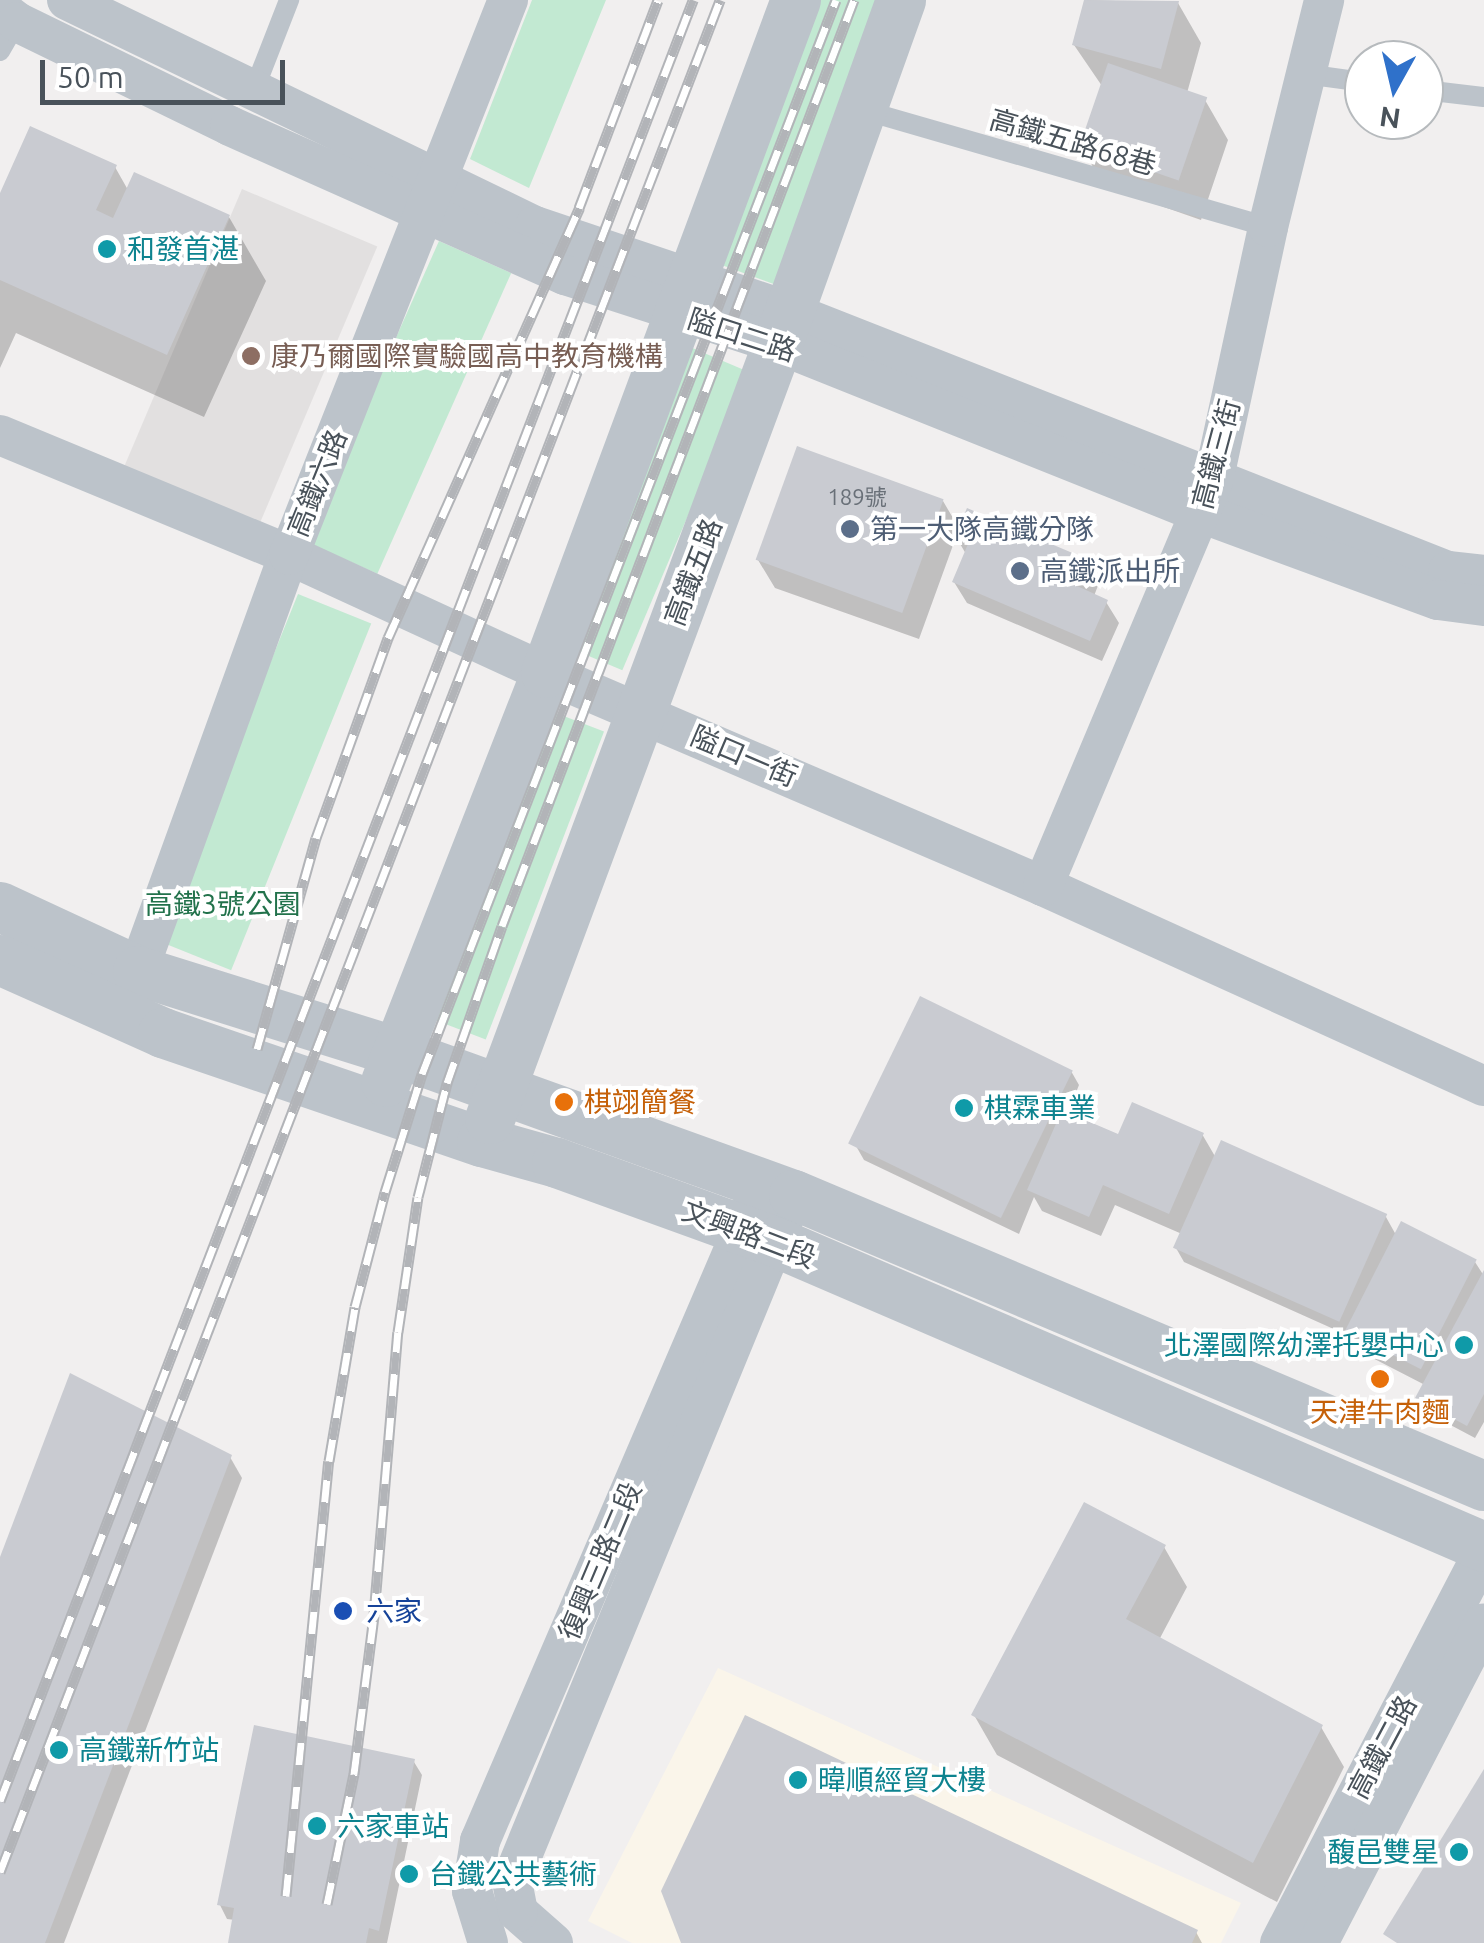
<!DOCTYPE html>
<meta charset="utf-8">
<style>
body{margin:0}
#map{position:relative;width:1484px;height:1943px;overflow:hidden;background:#f1efef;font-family:Ubuntu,"Noto Sans TC",sans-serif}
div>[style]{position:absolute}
.commercial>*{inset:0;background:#faf5ea}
.education>*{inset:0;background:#e2e0e0;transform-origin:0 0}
.green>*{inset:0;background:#c2e9d2;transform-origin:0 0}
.shadow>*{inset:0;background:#0003}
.building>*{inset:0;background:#c9cbd1;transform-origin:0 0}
.service>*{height:20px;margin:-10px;padding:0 10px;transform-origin:10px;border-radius:10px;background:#bcc3ca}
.minor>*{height:40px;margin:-20px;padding:0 20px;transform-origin:20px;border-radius:20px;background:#bcc3ca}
.tertiary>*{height:50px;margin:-25px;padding:0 25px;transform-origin:25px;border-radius:25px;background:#bcc3ca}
.rail>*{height:11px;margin-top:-5.5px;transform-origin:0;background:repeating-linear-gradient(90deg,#fff 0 22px,#b2b4b8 0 44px);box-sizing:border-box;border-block:2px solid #b2b4b8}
.dots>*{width:28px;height:28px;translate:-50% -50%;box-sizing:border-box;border:5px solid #fff;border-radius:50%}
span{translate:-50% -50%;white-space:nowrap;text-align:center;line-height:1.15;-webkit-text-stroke:8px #fff;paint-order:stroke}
.number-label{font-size:22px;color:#697078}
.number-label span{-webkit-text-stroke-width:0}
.street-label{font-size:28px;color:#49525a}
.culture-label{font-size:28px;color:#0d838f}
.left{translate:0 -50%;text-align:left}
.right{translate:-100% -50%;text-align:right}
.education-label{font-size:28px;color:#785e54}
.service-label{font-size:28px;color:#4e5e75}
.park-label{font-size:28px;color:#22724b}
.food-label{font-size:28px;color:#c56008}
.transit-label{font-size:28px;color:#164399}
.north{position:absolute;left:1344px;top:40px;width:100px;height:100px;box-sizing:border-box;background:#fff;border:2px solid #b6babd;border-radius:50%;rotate:188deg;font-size:28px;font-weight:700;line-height:40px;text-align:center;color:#49525a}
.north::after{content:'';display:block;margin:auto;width:35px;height:45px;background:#2f71ca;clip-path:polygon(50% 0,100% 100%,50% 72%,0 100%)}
.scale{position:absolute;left:40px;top:60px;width:245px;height:45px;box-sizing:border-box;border:5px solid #49525a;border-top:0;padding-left:12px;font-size:30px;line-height:35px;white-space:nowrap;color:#49525a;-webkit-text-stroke:8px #fff;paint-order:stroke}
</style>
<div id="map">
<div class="commercial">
<i style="clip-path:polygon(718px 1668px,1241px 1903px,1221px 1943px,632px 1943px,588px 1921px)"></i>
</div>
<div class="education">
<i style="left:242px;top:189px;width:147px;height:306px;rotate:23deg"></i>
</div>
<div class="green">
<i style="clip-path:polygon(532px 0,606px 0,529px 188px,470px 159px)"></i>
<i style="clip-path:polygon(812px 0,883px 0,779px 286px,708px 260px)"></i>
<i style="left:439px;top:241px;width:79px;height:329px;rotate:24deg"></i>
<i style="left:690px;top:347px;width:64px;height:324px;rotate:23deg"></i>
<i style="left:298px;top:594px;width:79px;height:374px;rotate:22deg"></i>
<i style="left:548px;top:710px;width:60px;height:330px;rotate:21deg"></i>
</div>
<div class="shadow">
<i style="clip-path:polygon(1086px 0,1178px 3px,1201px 43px,1187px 93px,1205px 100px,1228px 140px,1201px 220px,1104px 186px,1081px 146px,1102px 86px,1074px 45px)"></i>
<i style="clip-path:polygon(115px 167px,128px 190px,229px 217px,266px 281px,204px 417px,16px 333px,0 368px,0 199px)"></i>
<i style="clip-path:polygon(943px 501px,960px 530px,1087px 562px,1099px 583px,1094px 596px,1106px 602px,1119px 623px,1102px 661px,967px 603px,954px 582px,966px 554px,956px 537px,919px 639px,775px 588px,758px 560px)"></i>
<i style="clip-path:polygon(1071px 1071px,1079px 1085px,1067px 1115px,1119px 1137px,1202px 1134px,1216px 1158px,1386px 1217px,1396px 1235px,1475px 1262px,1484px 1276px,1484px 1422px,1475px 1438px,1426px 1412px,1418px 1398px,1425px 1385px,1359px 1351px,1348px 1331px,1347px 1335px,1184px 1262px,1176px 1248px,1182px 1234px,1115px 1205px,1101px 1236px,1042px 1211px,1034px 1197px,1019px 1234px,864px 1160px,856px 1146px)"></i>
<i style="clip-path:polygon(230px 1457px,242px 1478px,64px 1943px,0 1943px,0 1564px)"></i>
<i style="clip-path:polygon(1164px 1547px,1187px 1587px,1159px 1640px,1321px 1727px,1344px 1767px,1277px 1902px,997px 1755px,974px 1715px)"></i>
<i style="clip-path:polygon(414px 1762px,422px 1775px,387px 1943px,231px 1943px,235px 1920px,227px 1919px,220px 1905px)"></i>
<i style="clip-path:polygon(1196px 1932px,1202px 1943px,684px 1943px)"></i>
</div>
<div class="building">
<i style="clip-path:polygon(1084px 0,1179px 1px,1161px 69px,1072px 45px)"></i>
<i style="left:1108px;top:63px;width:105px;height:88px;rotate:19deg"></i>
<i style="clip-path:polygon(30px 126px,117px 165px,96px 210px,113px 218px,134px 172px,230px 215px,167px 355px,0 280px,0 193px)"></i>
<i style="left:797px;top:446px;width:156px;height:121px;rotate:20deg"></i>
<i style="clip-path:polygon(967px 508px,1089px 560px,1077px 586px,1108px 600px,1090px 641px,952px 582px,968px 544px,954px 538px)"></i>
<i style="left:920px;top:996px;width:170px;height:164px;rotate:26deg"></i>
<i style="clip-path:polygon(1132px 1102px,1204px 1133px,1169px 1214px,1103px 1185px,1089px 1217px,1027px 1190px,1062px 1110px,1118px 1134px)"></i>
<i style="left:1221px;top:1140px;width:182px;height:118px;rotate:24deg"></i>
<i style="left:1401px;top:1221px;width:85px;height:123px;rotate:27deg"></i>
<i style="clip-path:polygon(1484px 1270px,1484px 1394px,1467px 1426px,1415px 1398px)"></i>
<i style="clip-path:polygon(70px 1373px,232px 1455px,45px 1943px,0 1943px,0 1557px)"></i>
<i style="clip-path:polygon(1084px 1502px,1166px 1545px,1126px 1619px,1323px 1725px,1253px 1863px,971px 1715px)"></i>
<i style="clip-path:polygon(745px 1715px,1198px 1930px,1192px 1943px,681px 1943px,661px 1891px)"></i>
<i style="clip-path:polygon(254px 1725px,415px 1759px,379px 1931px,369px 1928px,366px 1943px,228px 1943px,234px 1908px,217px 1905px)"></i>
<i style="clip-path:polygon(1484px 1769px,1484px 1943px,1397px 1943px,1383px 1934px)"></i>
</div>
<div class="service">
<i style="left:0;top:51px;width:34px;rotate:-60deg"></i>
<i style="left:1305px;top:74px;width:60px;rotate:7.7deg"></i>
<i style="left:254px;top:90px;width:97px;rotate:-68.7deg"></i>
<i style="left:1424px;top:90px;width:60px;rotate:6.7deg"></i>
<i style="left:863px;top:110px;width:422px;rotate:16.1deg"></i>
</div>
<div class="minor">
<i style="left:67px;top:0;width:520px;rotate:25.78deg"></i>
<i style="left:535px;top:226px;width:269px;rotate:18.6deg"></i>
<i style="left:790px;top:312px;width:707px;rotate:21.49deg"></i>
<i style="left:1448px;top:571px;width:36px;rotate:6deg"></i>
<i style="left:0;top:9px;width:21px;rotate:37deg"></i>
<i style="left:17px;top:22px;width:237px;rotate:26deg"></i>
<i style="left:230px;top:126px;width:367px;rotate:24deg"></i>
<i style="left:565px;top:275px;width:224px;rotate:17.9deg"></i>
<i style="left:778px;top:344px;width:456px;rotate:21.8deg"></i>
<i style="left:1201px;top:513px;width:252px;rotate:20.2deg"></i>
<i style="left:1438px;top:600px;width:46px;rotate:7.4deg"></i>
<i style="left:0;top:435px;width:313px;rotate:22.5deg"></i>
<i style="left:289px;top:555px;width:283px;rotate:24.7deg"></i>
<i style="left:546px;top:673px;width:541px;rotate:23.2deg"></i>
<i style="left:1043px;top:886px;width:484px;rotate:24.4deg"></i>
<i style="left:1043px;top:886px;width:438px;rotate:-67.2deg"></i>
<i style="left:1213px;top:482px;width:261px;rotate:-77.8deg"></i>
<i style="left:1268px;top:227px;width:234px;rotate:-76.1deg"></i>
<i style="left:138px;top:971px;width:443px;rotate:-70.1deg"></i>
<i style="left:289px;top:555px;width:597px;rotate:-68.47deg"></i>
<i style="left:488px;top:1943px;width:54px;rotate:-107.1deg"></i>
<i style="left:472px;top:1891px;width:51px;rotate:-80.9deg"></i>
<i style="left:480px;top:1841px;width:692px;rotate:-66.77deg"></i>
<i style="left:553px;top:1943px;width:47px;rotate:-138.5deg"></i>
<i style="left:518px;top:1912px;width:33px;rotate:-101deg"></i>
<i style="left:512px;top:1880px;width:721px;rotate:-67.67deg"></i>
<i style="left:1280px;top:1943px;width:442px;rotate:-62.5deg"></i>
<i style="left:1318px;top:1943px;width:360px;rotate:-62.6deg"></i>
</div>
<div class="tertiary">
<i style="left:0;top:907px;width:152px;rotate:24.9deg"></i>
<i style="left:138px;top:971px;width:274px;rotate:17.4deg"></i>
<i style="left:399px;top:1053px;width:420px;rotate:19.8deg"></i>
<i style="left:794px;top:1195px;width:749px;rotate:22.87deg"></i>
<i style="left:0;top:960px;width:179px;rotate:24.1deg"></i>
<i style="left:163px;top:1033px;width:337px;rotate:18.9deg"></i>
<i style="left:482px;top:1142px;width:78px;rotate:15.6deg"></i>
<i style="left:557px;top:1163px;width:232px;rotate:19.9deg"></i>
<i style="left:775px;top:1242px;width:772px;rotate:23.28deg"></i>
<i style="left:386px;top:1082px;width:439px;rotate:-68.6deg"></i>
<i style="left:546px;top:673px;width:718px;rotate:-69.62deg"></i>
<i style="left:490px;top:1119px;width:827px;rotate:-69.61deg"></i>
<i style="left:778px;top:344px;width:365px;rotate:-70.3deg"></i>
</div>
<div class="rail">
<i style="left:257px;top:1049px;width:219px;rotate:-74.4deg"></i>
<i style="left:316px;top:838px;width:213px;rotate:-70.2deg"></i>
<i style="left:388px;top:638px;width:471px;rotate:-66deg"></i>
<i style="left:579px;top:208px;width:222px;rotate:-69.2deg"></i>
<i style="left:0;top:1801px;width:1930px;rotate:-68.95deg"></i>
<i style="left:0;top:1872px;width:2006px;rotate:-68.96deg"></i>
<i style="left:286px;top:1896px;width:437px;rotate:-84.4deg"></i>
<i style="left:329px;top:1461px;width:156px;rotate:-80.4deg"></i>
<i style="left:355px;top:1307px;width:119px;rotate:-75.4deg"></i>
<i style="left:385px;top:1192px;width:124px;rotate:-72.6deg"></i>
<i style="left:422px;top:1074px;width:1151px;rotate:-68.92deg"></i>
<i style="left:327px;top:1904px;width:133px;rotate:-78.3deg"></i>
<i style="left:354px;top:1774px;width:160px;rotate:-82.8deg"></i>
<i style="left:374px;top:1615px;width:284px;rotate:-85.2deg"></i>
<i style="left:398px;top:1332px;width:136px;rotate:-81.6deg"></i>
<i style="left:418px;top:1197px;width:118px;rotate:-75.7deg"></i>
<i style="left:447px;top:1083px;width:166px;rotate:-70.7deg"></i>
<i style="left:502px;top:926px;width:991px;rotate:-69.19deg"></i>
</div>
<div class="dots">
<i style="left:107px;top:249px;background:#0f9aa8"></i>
<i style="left:251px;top:356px;background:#8d6e63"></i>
<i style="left:850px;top:529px;background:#5c6f8a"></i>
<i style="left:1020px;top:571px;background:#5c6f8a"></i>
<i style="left:564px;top:1102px;background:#e8710a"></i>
<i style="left:964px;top:1108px;background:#0f9aa8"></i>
<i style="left:1464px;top:1345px;background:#0f9aa8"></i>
<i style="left:1380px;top:1379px;background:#e8710a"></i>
<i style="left:343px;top:1611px;background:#1a4fb4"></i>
<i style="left:59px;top:1750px;background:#0f9aa8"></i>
<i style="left:798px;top:1780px;background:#0f9aa8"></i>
<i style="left:317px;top:1826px;background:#0f9aa8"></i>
<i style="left:1459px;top:1852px;background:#0f9aa8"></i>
<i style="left:409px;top:1874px;background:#0f9aa8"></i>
</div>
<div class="number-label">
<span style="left:857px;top:497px">189號</span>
</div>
<div class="street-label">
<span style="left:1073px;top:142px;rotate:16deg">高鐵五路68巷</span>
<span style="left:742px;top:335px;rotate:18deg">隘口二路</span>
<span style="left:1216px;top:454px;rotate:-75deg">高鐵三街</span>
<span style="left:317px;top:483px;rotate:-68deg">高鐵六路</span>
<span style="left:693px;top:572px;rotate:-69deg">高鐵五路</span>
<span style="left:744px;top:756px;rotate:23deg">隘口一街</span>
<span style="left:749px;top:1234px;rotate:21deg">文興路二段</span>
<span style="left:600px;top:1561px;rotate:-67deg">復興三路二段</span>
<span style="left:1382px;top:1747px;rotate:-62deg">高鐵二路</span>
</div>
<div class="culture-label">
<span class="left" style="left:127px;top:249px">和發首湛</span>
<span class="left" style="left:984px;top:1108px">棋霖車業</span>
<span class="right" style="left:1444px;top:1345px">北澤國際幼澤托嬰中心</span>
<span class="left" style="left:79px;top:1750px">高鐵新竹站</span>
<span class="left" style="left:818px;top:1780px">暐順經貿大樓</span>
<span class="left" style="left:337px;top:1826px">六家車站</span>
<span class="right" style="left:1439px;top:1852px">馥邑雙星</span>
<span class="left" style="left:429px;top:1874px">台鐵公共藝術</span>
</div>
<div class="education-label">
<span class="left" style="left:271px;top:356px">康乃爾國際實驗國高中教育機構</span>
</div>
<div class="service-label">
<span class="left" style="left:870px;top:529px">第一大隊高鐵分隊</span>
<span class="left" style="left:1040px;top:571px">高鐵派出所</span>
</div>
<div class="park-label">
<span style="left:223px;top:904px">高鐵3號公園</span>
</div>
<div class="food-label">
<span class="left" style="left:584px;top:1102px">棋翊簡餐</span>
<span style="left:1380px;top:1412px">天津牛肉麵</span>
</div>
<div class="transit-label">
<span class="left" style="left:366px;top:1611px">六家</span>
</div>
<div class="north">N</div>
<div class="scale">50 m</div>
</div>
